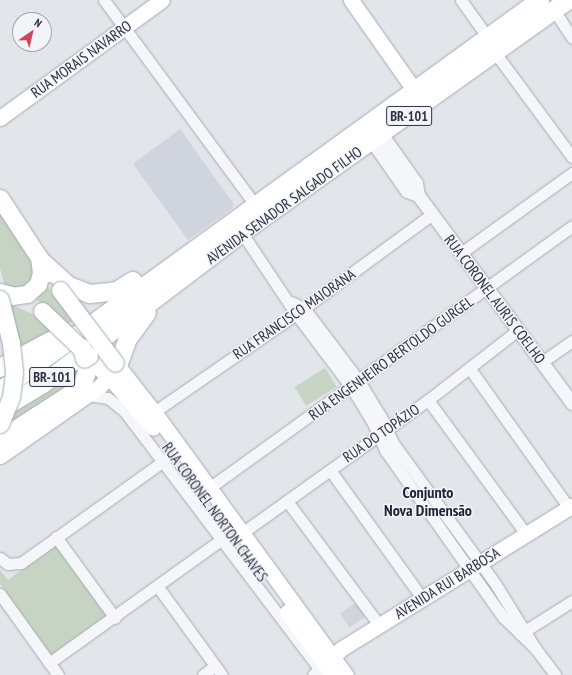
<!DOCTYPE html>
<meta charset="utf-8">
<style>
body{margin:0}
#map{position:relative;width:572px;height:675px;overflow:hidden;background:#e2e5ea;font-family:"PT Sans Narrow",sans-serif}
div>[style]{position:absolute}
.built>*{inset:0;background:#d0d4dc;transform-origin:0 0}
.green>*{inset:0;background:#c7d4c3;transform-origin:0 0}
.roads{filter:drop-shadow(0 0 1px #a7acb5) drop-shadow(0 0 1px #a7acb5)}
.minor>*{height:11px;margin:-5.5px;padding:0 5.5px;transform-origin:5.5px;border-radius:5.5px;background:#f5f6f9}
.tertiary>*{height:13px;margin:-6.5px;padding:0 6.5px;transform-origin:6.5px;border-radius:6.5px;background:#f5f6f9}
.secondary>*{height:15px;margin:-7.5px;padding:0 7.5px;transform-origin:7.5px;border-radius:7.5px;background:#fff}
.primary>*{height:17px;margin:-8.5px;padding:0 8.5px;transform-origin:8.5px;border-radius:8.5px;background:#fff}
.trunk>*{height:18px;margin:-9px;padding:0 9px;transform-origin:9px;border-radius:9px;background:#fff}
.bridges{filter:drop-shadow(0 0 1px #a1a9b6) drop-shadow(0 0 1px #a1a9b6)}
.primary-bridge>*{height:17px;margin:-8.5px;padding:0 8.5px;transform-origin:8.5px;border-radius:8.5px;background:#fff}
.trunk-bridge>*{height:18px;margin:-9px;padding:0 9px;transform-origin:9px;border-radius:9px;background:#fff}
span{translate:-50% -50%;white-space:nowrap;text-align:center;line-height:1.15;-webkit-text-stroke:3px #f2f4f8;paint-order:stroke}
.shield-label span{padding:1px 3px;background:#f2f4f8;border:1px solid;border-radius:3px;-webkit-text-stroke-width:0}
.shield-label{font-size:14px;color:#2a3243;font-weight:700}
.street-label{font-size:15px;color:#2a3243}
.neighbourhood-label{font-size:16px;color:#1c2334;font-weight:700}
.north{position:absolute;left:12px;top:12px;width:40px;height:40px;box-sizing:border-box;background:#f2f4f8;border:1px solid #a2a6b0;border-radius:50%;rotate:34deg;font-size:11px;font-weight:700;line-height:16px;text-align:center;color:#2a3243}
.north::after{content:'';display:block;margin:auto;width:14px;height:18px;background:#d04657;clip-path:polygon(50% 0,100% 100%,50% 72%,0 100%)}
</style>
<div id="map">
<div class="built">
<i style="clip-path:polygon(180px 129px,233px 203px,233px 208px,188px 240px,133px 164px)"></i>
<i style="left:356px;top:603px;width:17px;height:19px;rotate:57deg"></i>
</div>
<div class="green">
<i style="clip-path:polygon(0 210px,37px 269px,29px 289px,5px 287px,0 268px)"></i>
<i style="clip-path:polygon(43px 280px,73px 321px,68px 324px,53px 310px,30px 296px)"></i>
<i style="clip-path:polygon(8px 303px,37px 316px,53px 333px,19px 354px)"></i>
<i style="clip-path:polygon(79px 365px,83px 378px,0 435px,11px 414px)"></i>
<i style="left:325px;top:368px;width:22px;height:36px;rotate:58deg"></i>
<i style="clip-path:polygon(56px 545px,107px 615px,51px 655px,0 584px,0 570px,8px 580px)"></i>
</div>
<div class="roads">
<div class="minor">
<i style="left:104px;top:0;width:256px;rotate:53.6deg"></i>
<i style="left:461px;top:0;width:47px;rotate:54.6deg"></i>
<i style="left:554px;top:10px;width:33px;rotate:57deg"></i>
<i style="left:496px;top:54px;width:128px;rotate:53.6deg"></i>
<i style="left:242px;top:233px;width:97px;rotate:56.3deg"></i>
<i style="left:296px;top:314px;width:91px;rotate:53deg"></i>
<i style="left:351px;top:387px;width:42px;rotate:58.6deg"></i>
<i style="left:373px;top:423px;width:30px;rotate:66deg"></i>
<i style="left:385px;top:450px;width:204px;rotate:54.8deg"></i>
<i style="left:503px;top:617px;width:45px;rotate:44.1deg"></i>
<i style="left:461px;top:253px;width:137px;rotate:-35.8deg"></i>
<i style="left:291px;top:302px;width:14px;rotate:25deg"></i>
<i style="left:304px;top:308px;width:91px;rotate:53deg"></i>
<i style="left:359px;top:381px;width:42px;rotate:58.6deg"></i>
<i style="left:381px;top:417px;width:29px;rotate:65deg"></i>
<i style="left:393px;top:443px;width:175px;rotate:54deg"></i>
<i style="left:496px;top:585px;width:74px;rotate:58.2deg"></i>
<i style="left:535px;top:648px;width:34px;rotate:53deg"></i>
<i style="left:542px;top:362px;width:37px;rotate:-35deg"></i>
<i style="left:470px;top:369px;width:171px;rotate:54.5deg"></i>
<i style="left:88px;top:395px;width:20px;rotate:9deg"></i>
<i style="left:108px;top:398px;width:22px;rotate:39deg"></i>
<i style="left:125px;top:412px;width:330px;rotate:52.9deg"></i>
<i style="left:428px;top:400px;width:166px;rotate:53.8deg"></i>
<i style="left:154px;top:412px;width:173px;rotate:-34.6deg"></i>
<i style="left:296px;top:314px;width:169px;rotate:-36.3deg"></i>
<i style="left:330px;top:470px;width:158px;rotate:54.3deg"></i>
<i style="left:209px;top:488px;width:448px;rotate:-35.8deg"></i>
<i style="left:287px;top:501px;width:154px;rotate:53.4deg"></i>
<i style="left:242px;top:533px;width:229px;rotate:-35.6deg"></i>
<i style="left:428px;top:400px;width:114px;rotate:-37.9deg"></i>
<i style="left:56px;top:537px;width:100px;rotate:53.9deg"></i>
<i style="left:0;top:558px;width:10px;rotate:37deg"></i>
<i style="left:8px;top:564px;width:13px;rotate:-4deg"></i>
<i style="left:21px;top:563px;width:187px;rotate:-35.6deg"></i>
<i style="left:158px;top:587px;width:109px;rotate:54deg"></i>
<i style="left:0;top:594px;width:100px;rotate:54.4deg"></i>
<i style="left:520px;top:634px;width:62px;rotate:-32.4deg"></i>
<i style="left:49px;top:663px;width:213px;rotate:-35.6deg"></i>
<i style="left:203px;top:675px;width:15px;rotate:-37deg"></i>
</div>
<div class="tertiary">
<i style="left:382px;top:135px;width:59px;rotate:54.7deg"></i>
<i style="left:416px;top:183px;width:12px;rotate:81deg"></i>
<i style="left:418px;top:195px;width:259px;rotate:53.5deg"></i>
<i style="left:372px;top:141px;width:61px;rotate:55deg"></i>
<i style="left:407px;top:191px;width:12px;rotate:20deg"></i>
<i style="left:314px;top:675px;width:16px;rotate:-45deg"></i>
</div>
<div class="secondary">
<i style="left:351px;top:0;width:111px;rotate:54.9deg"></i>
<i style="left:0;top:118px;width:200px;rotate:-36.1deg"></i>
<i style="left:109px;top:377px;width:67px;rotate:49.2deg"></i>
<i style="left:0;top:456px;width:122px;rotate:-35deg"></i>
<i style="left:100px;top:386px;width:27px;rotate:-48deg"></i>
<i style="left:118px;top:366px;width:58px;rotate:52deg"></i>
<i style="left:154px;top:412px;width:326px;rotate:53.9deg"></i>
<i style="left:287px;top:612px;width:78px;rotate:53.9deg"></i>
<i style="left:326px;top:663px;width:21px;rotate:-43deg"></i>
<i style="left:341px;top:649px;width:272px;rotate:-31.8deg"></i>
</div>
<div class="primary">
<i style="left:0;top:198px;width:90px;rotate:56.8deg"></i>
<i style="left:12px;top:296px;width:15px;rotate:-8deg"></i>
<i style="left:27px;top:294px;width:15px;rotate:-42deg"></i>
<i style="left:38px;top:284px;width:11px;rotate:-75deg"></i>
<i style="left:41px;top:273px;width:16px;rotate:-97deg"></i>
<i style="left:89px;top:356px;width:29px;rotate:46deg"></i>
</div>
<div class="trunk">
<i style="left:41px;top:261px;width:38px;rotate:42deg"></i>
<i style="left:69px;top:286px;width:22px;rotate:21deg"></i>
<i style="left:90px;top:294px;width:27px;rotate:-6deg"></i>
<i style="left:117px;top:291px;width:19px;rotate:-32deg"></i>
<i style="left:0;top:293px;width:12px;rotate:14deg"></i>
<i style="left:118px;top:366px;width:29px;rotate:-70deg"></i>
<i style="left:128px;top:339px;width:32px;rotate:-54deg"></i>
<i style="left:0;top:368px;width:68px;rotate:-28.1deg"></i>
<i style="left:0;top:391px;width:667px;rotate:-35.91deg"></i>
<i style="left:0;top:410px;width:50px;rotate:-31.2deg"></i>
<i style="left:43px;top:384px;width:246px;rotate:-37.2deg"></i>
<i style="left:239px;top:235px;width:404px;rotate:-35.5deg"></i>
<i style="left:0;top:440px;width:98px;rotate:-32.9deg"></i>
<i style="left:82px;top:387px;width:16px;rotate:-72deg"></i>
<i style="left:87px;top:372px;width:13px;rotate:-99deg"></i>
</div>
</div>
<div class="bridges">
<div class="primary-bridge">
<i style="left:60px;top:290px;width:91px;rotate:53deg"></i>
<i style="left:0;top:299px;width:45px;rotate:76deg"></i>
<i style="left:11px;top:343px;width:30px;rotate:84deg"></i>
<i style="left:14px;top:373px;width:24px;rotate:97deg"></i>
<i style="left:11px;top:397px;width:29px;rotate:112deg"></i>
<i style="left:42px;top:311px;width:65px;rotate:43.8deg"></i>
</div>
<div class="trunk-bridge">
<i style="left:82px;top:348px;width:11px;rotate:75deg"></i>
</div>
</div>
<div class="shield-label">
<span style="left:409px;top:116px">BR-101</span>
<span style="left:52px;top:377px">BR-101</span>
</div>
<div class="street-label">
<span style="left:81px;top:59px;rotate:-36deg">RUA MORAIS NAVARRO</span>
<span style="left:284px;top:205px;rotate:-36deg">AVENIDA SENADOR SALGADO FILHO</span>
<span style="left:495px;top:299px;rotate:53deg">RUA CORONEL AURIS COELHO</span>
<span style="left:294px;top:314px;rotate:-35deg">RUA FRANCISCO MAIORANA</span>
<span style="left:391px;top:358px;rotate:-36deg">RUA ENGENHEIRO BERTOLDO GURGEL</span>
<span style="left:381px;top:433px;rotate:-35deg">RUA DO TOPÁZIO</span>
<span style="left:215px;top:512px;rotate:54deg">RUA CORONEL NORTON CHAVES</span>
<span style="left:447px;top:583px;rotate:-32deg">AVENIDA RUI BARBOSA</span>
</div>
<div class="neighbourhood-label">
<span style="left:428px;top:501px">Conjunto<br>Nova Dimensão</span>
</div>
<div class="north">N</div>
</div>
